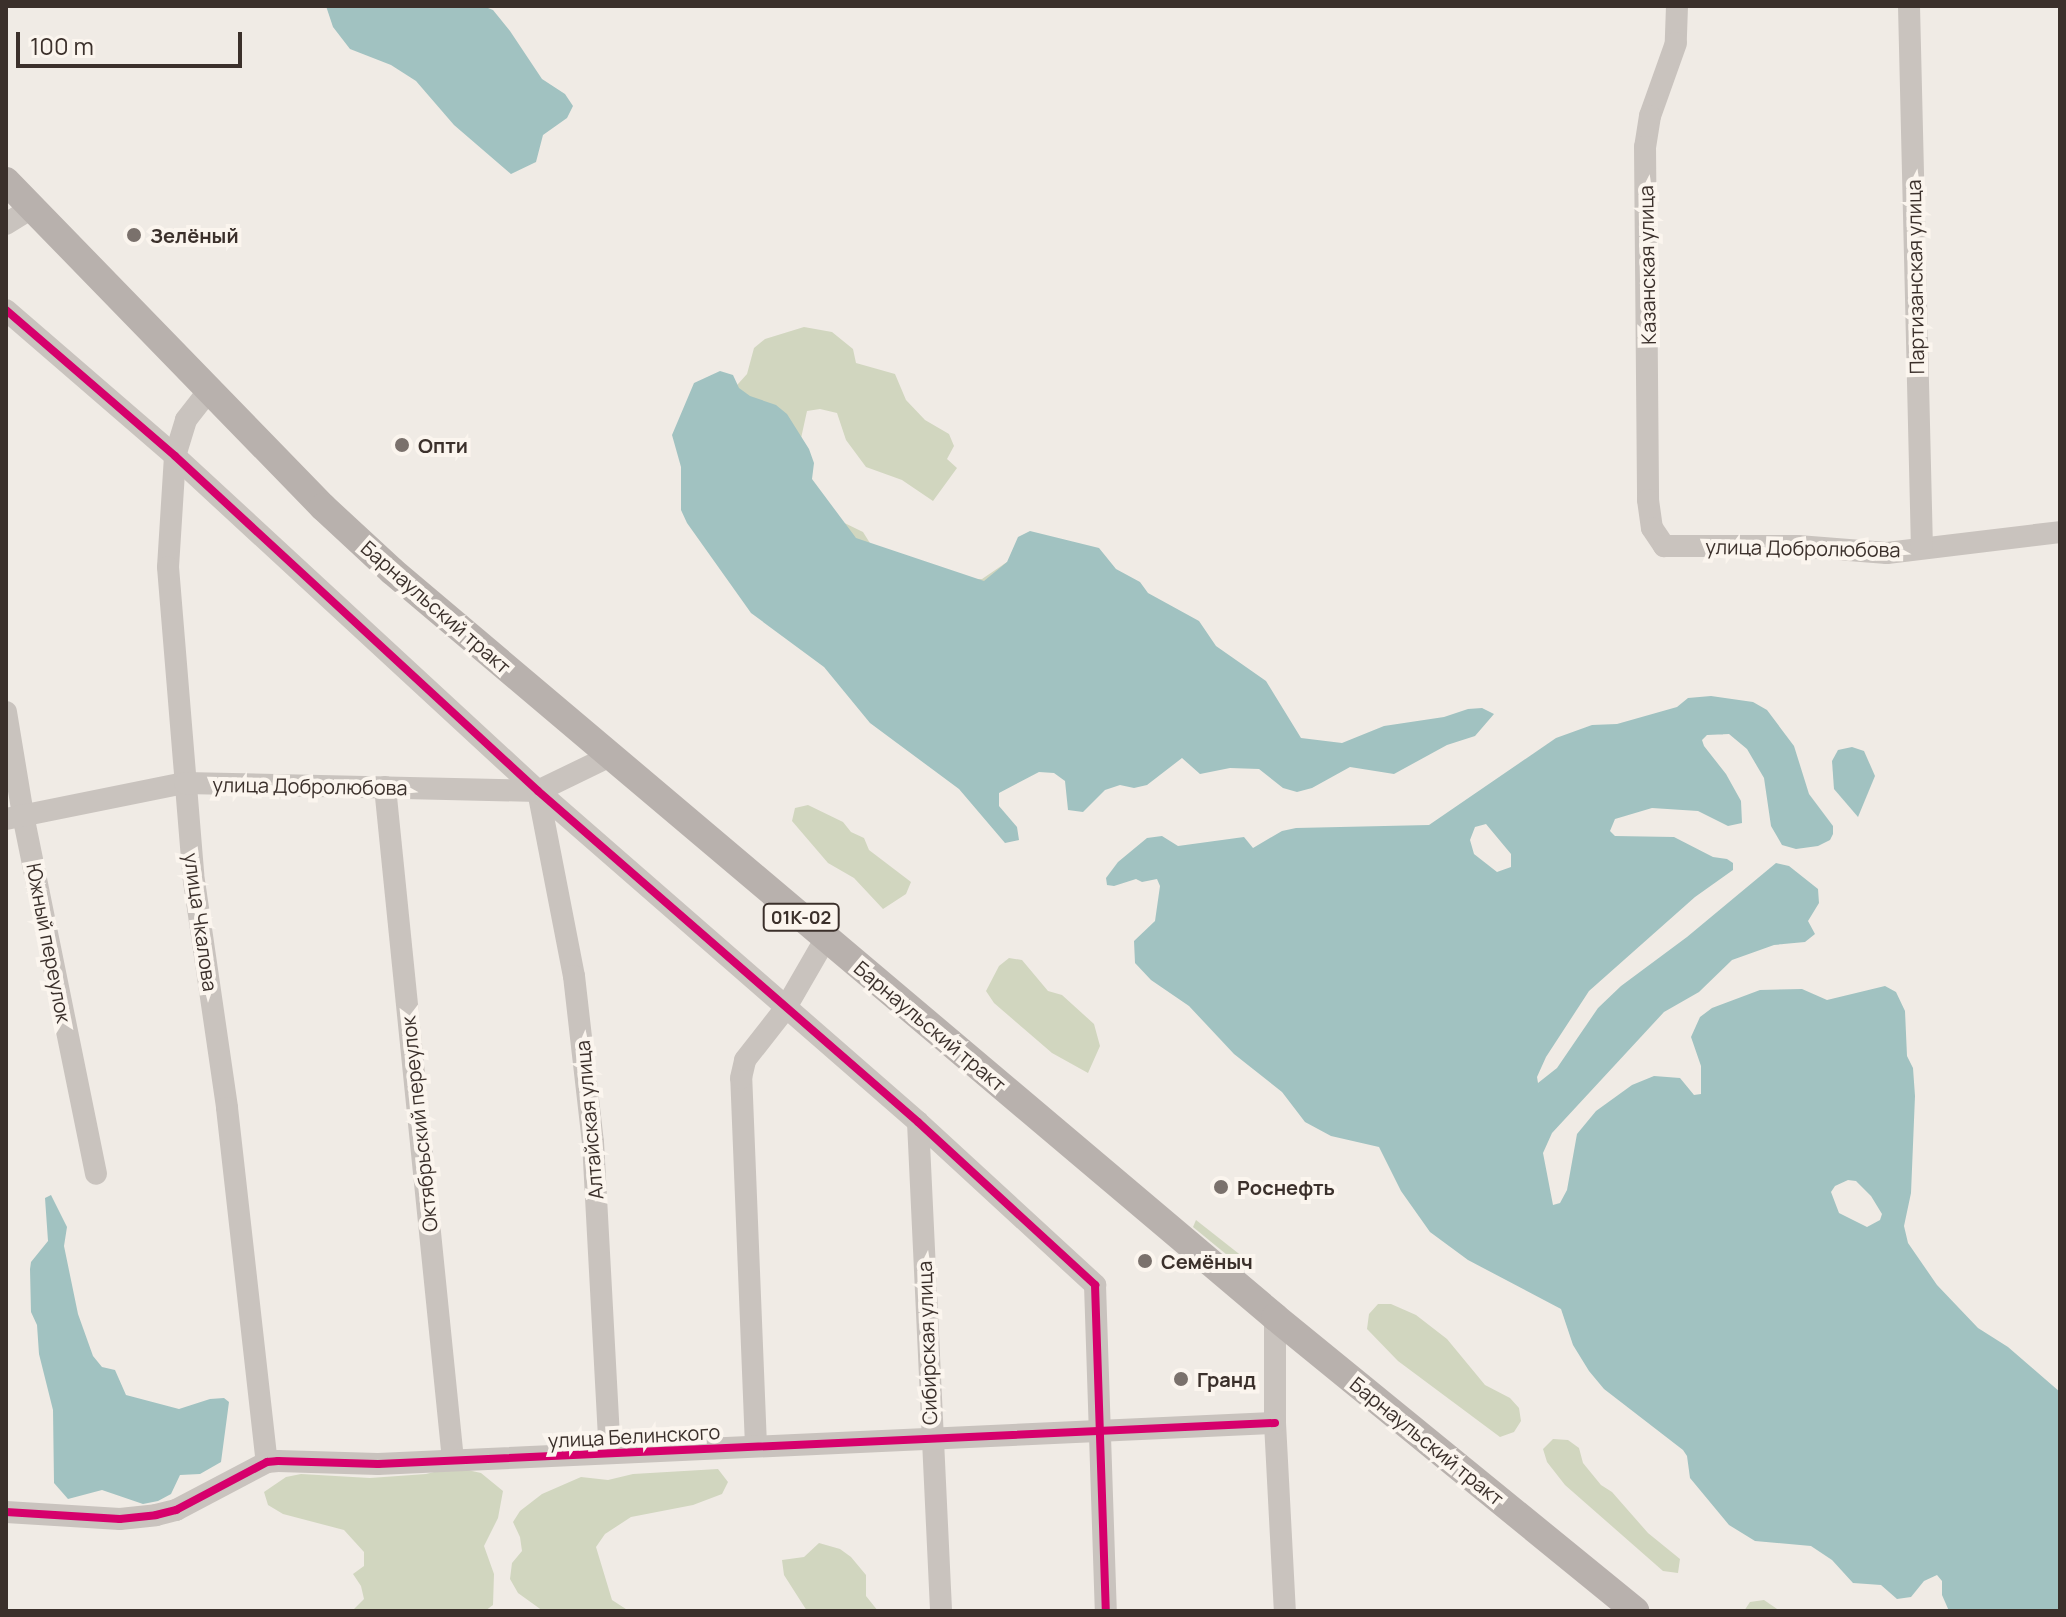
<!DOCTYPE html>
<meta charset="utf-8">
<style>
body{margin:0}
#map{position:relative;width:2066px;height:1617px;overflow:hidden;background:#f0ebe5;font-family:Manrope,sans-serif}
div>[style]{position:absolute}
.green>*{inset:0;background:#d1d6bf}
.water>*{inset:0;background:#a1c2c1}
.minor>*{height:22px;margin:-11px;padding:0 11px;transform-origin:11px;border-radius:11px;background:#c9c3be}
.major>*{height:28px;margin:-14px;padding:0 14px;transform-origin:14px;border-radius:14px;background:#b8b1ad}
.cycleway>*{height:8px;margin:-4px;padding:0 4px;transform-origin:4px;border-radius:4px;background:#d6006c}
.dots>*{width:22px;height:22px;translate:-50% -50%;box-sizing:border-box;border:4px solid #fbf5ee;border-radius:50%}
span{translate:-50% -50%;white-space:nowrap;text-align:center;line-height:1.15;-webkit-text-stroke:8px #fbf5ee;paint-order:stroke}
.shield-label span{padding:2px 6px;background:#fbf5ee;border:2px solid;border-radius:6px;-webkit-text-stroke-width:0}
.shield-label{font-size:18px;color:#3b302b;font-weight:700}
.poi-label{font-size:20px;color:#3b302b;font-weight:700}
.left{translate:0 -50%;text-align:left}
.street-label{font-size:20px;color:#3b302b}
.frame{position:absolute;inset:0;border:8px solid #3b302b;pointer-events:none}
.scale{position:absolute;left:16px;top:32px;width:226px;height:36px;box-sizing:border-box;border:4px solid #3b302b;border-top:0;padding-left:10px;font-size:24px;line-height:28px;white-space:nowrap;color:#3b302b;-webkit-text-stroke:6px #fbf5ee;paint-order:stroke}
</style>
<div id="map">
<div class="green">
<i style="clip-path:polygon(804px 327px,832px 332px,853px 349px,856px 363px,895px 374px,906px 400px,925px 420px,949px 434px,954px 446px,947px 459px,957px 468px,933px 501px,902px 480px,866px 467px,846px 440px,837px 413px,820px 409px,807px 411px,798px 452px,826px 514px,863px 532px,878px 556px,971px 579px,982px 579px,1007px 562px,1035px 713px,703px 423px,747px 374px,754px 348px,765px 339px)"></i>
<i style="clip-path:polygon(808px 805px,843px 822px,851px 832px,864px 838px,869px 850px,911px 882px,906px 894px,883px 909px,854px 878px,828px 863px,792px 821px,795px 808px)"></i>
<i style="clip-path:polygon(1009px 958px,1022px 960px,1048px 991px,1062px 995px,1094px 1024px,1100px 1046px,1088px 1073px,1052px 1053px,994px 1003px,986px 991px,999px 966px)"></i>
<i style="clip-path:polygon(1196px 1220px,1243px 1257px,1242px 1262px,1238px 1264px,1193px 1227px)"></i>
<i style="clip-path:polygon(1378px 1304px,1391px 1304px,1416px 1315px,1447px 1339px,1485px 1385px,1510px 1398px,1519px 1408px,1521px 1421px,1514px 1432px,1500px 1437px,1398px 1361px,1367px 1329px,1369px 1314px)"></i>
<i style="clip-path:polygon(1553px 1439px,1568px 1440px,1579px 1448px,1583px 1463px,1601px 1485px,1612px 1492px,1648px 1533px,1680px 1559px,1678px 1573px,1663px 1571px,1565px 1485px,1547px 1462px,1543px 1449px)"></i>
<i style="clip-path:polygon(454px 1467px,481px 1473px,503px 1491px,498px 1518px,484px 1546px,494px 1574px,493px 1605px,485px 1611px,352px 1611px,364px 1599px,361px 1586px,353px 1574px,364px 1566px,364px 1552px,344px 1530px,283px 1514px,268px 1505px,264px 1492px,286px 1477px,301px 1474px,370px 1478px,426px 1474px)"></i>
<i style="clip-path:polygon(718px 1469px,728px 1482px,722px 1494px,693px 1505px,631px 1517px,605px 1534px,596px 1547px,612px 1600px,629px 1611px,543px 1611px,518px 1593px,510px 1579px,512px 1563px,522px 1551px,520px 1537px,513px 1522px,520px 1511px,542px 1494px,581px 1477px,608px 1480px,633px 1474px)"></i>
<i style="clip-path:polygon(819px 1543px,840px 1549px,851px 1557px,866px 1575px,866px 1596px,878px 1611px,807px 1611px,784px 1575px,782px 1560px,804px 1557px)"></i>
<i style="clip-path:polygon(1764px 1600px,1780px 1611px,1744px 1611px,1750px 1602px)"></i>
</div>
<div class="water">
<i style="clip-path:polygon(326px 6px,483px 6px,493px 10px,510px 31px,542px 79px,565px 94px,573px 106px,567px 118px,543px 135px,536px 162px,511px 174px,454px 125px,416px 81px,391px 65px,350px 49px,333px 27px)"></i>
<i style="clip-path:polygon(720px 371px,733px 375px,739px 388px,750px 396px,776px 405px,787px 414px,809px 449px,814px 463px,812px 479px,856px 538px,984px 581px,1007px 562px,1018px 537px,1030px 531px,1099px 548px,1116px 569px,1140px 582px,1148px 593px,1199px 621px,1216px 646px,1266px 681px,1301px 738px,1342px 743px,1384px 726px,1444px 717px,1468px 709px,1482px 708px,1494px 714px,1475px 736px,1447px 745px,1394px 774px,1350px 767px,1312px 788px,1297px 792px,1283px 788px,1259px 769px,1230px 768px,1200px 774px,1182px 758px,1147px 785px,1134px 788px,1120px 785px,1105px 790px,1083px 812px,1068px 810px,1065px 781px,1054px 773px,1039px 772px,999px 793px,999px 806px,1017px 827px,1019px 840px,1005px 843px,959px 789px,870px 723px,824px 667px,751px 613px,687px 523px,681px 510px,681px 467px,672px 435px,694px 383px)"></i>
<i style="clip-path:polygon(evenodd,1711px 696px,1753px 702px,1767px 710px,1794px 746px,1809px 794px,1833px 826px,1833px 834px,1830px 840px,1818px 846px,1796px 849px,1782px 845px,1771px 826px,1764px 778px,1747px 749px,1729px 734px,1707px 735px,1702px 740px,1704px 746px,1726px 774px,1741px 801px,1742px 823px,1728px 826px,1698px 811px,1652px 808px,1615px 819px,1610px 831px,1615px 836px,1674px 837px,1713px 857px,1727px 859px,1733px 863px,1733px 870px,1695px 897px,1589px 991px,1546px 1057px,1537px 1077px,1538px 1083px,1557px 1068px,1598px 1008px,1621px 986px,1687px 937px,1776px 863px,1789px 866px,1818px 889px,1819px 903px,1808px 921px,1815px 934px,1805px 942px,1774px 945px,1732px 960px,1699px 992px,1664px 1012px,1552px 1133px,1543px 1153px,1553px 1205px,1560px 1203px,1567px 1190px,1577px 1134px,1596px 1111px,1632px 1085px,1654px 1076px,1680px 1078px,1694px 1095px,1701px 1094px,1701px 1066px,1691px 1037px,1700px 1017px,1712px 1008px,1760px 990px,1802px 989px,1827px 1000px,1885px 986px,1896px 992px,1905px 1011px,1907px 1056px,1913px 1068px,1915px 1096px,1911px 1193px,1904px 1226px,1908px 1243px,1937px 1285px,1978px 1328px,2008px 1347px,2060px 1392px,2060px 1611px,1949px 1611px,1942px 1595px,1942px 1581px,1937px 1575px,1924px 1581px,1911px 1597px,1897px 1599px,1881px 1585px,1853px 1583px,1832px 1560px,1811px 1546px,1755px 1541px,1729px 1525px,1690px 1478px,1687px 1456px,1683px 1450px,1604px 1389px,1589px 1371px,1573px 1345px,1561px 1309px,1468px 1260px,1430px 1232px,1401px 1191px,1379px 1147px,1331px 1136px,1305px 1122px,1282px 1092px,1234px 1054px,1189px 1006px,1151px 980px,1135px 963px,1134px 941px,1155px 921px,1160px 886px,1157px 879px,1142px 882px,1136px 879px,1114px 886px,1107px 885px,1106px 878px,1118px 862px,1147px 838px,1162px 836px,1178px 846px,1244px 837px,1253px 848px,1282px 831px,1296px 828px,1429px 825px,1556px 738px,1592px 725px,1617px 724px,1677px 707px,1688px 698px,1711px 696px,1486px 824px,1511px 854px,1511px 867px,1497px 872px,1474px 854px,1470px 840px,1475px 827px,1486px 824px,1711px 696px,1848px 1180px,1856px 1181px,1871px 1196px,1882px 1214px,1880px 1220px,1867px 1227px,1839px 1213px,1831px 1192px,1835px 1186px,1848px 1180px)"></i>
<i style="clip-path:polygon(1852px 747px,1864px 751px,1875px 776px,1858px 817px,1834px 789px,1832px 761px,1838px 750px)"></i>
<i style="clip-path:polygon(51px 1195px,67px 1227px,64px 1246px,78px 1314px,93px 1356px,102px 1367px,115px 1370px,126px 1395px,179px 1409px,210px 1399px,224px 1398px,229px 1402px,221px 1462px,200px 1474px,180px 1475px,171px 1494px,158px 1501px,143px 1504px,102px 1490px,68px 1499px,54px 1483px,53px 1410px,39px 1354px,37px 1325px,31px 1312px,30px 1269px,31px 1262px,48px 1241px,45px 1198px)"></i>
</div>
<div class="minor">
<i style="left:1677px;top:6px;width:37px;rotate:92deg"></i>
<i style="left:1676px;top:43px;width:77px;rotate:109.6deg"></i>
<i style="left:1650px;top:116px;width:31px;rotate:99deg"></i>
<i style="left:1645px;top:147px;width:353px;rotate:89.5deg"></i>
<i style="left:1648px;top:500px;width:28px;rotate:82deg"></i>
<i style="left:1652px;top:528px;width:22px;rotate:56deg"></i>
<i style="left:1664px;top:546px;width:134px"></i>
<i style="left:1798px;top:546px;width:89px;rotate:4.5deg"></i>
<i style="left:1887px;top:553px;width:174px;rotate:-6.9deg"></i>
<i style="left:1909px;top:6px;width:542px;rotate:88.63deg"></i>
<i style="left:6px;top:224px;width:31px;rotate:-32deg"></i>
<i style="left:6px;top:310px;width:223px;rotate:40.8deg"></i>
<i style="left:175px;top:456px;width:494px;rotate:42.7deg"></i>
<i style="left:538px;top:791px;width:504px;rotate:41.06deg"></i>
<i style="left:918px;top:1122px;width:241px;rotate:42.6deg"></i>
<i style="left:1095px;top:1285px;width:326px;rotate:88.1deg"></i>
<i style="left:210px;top:389px;width:39px;rotate:128deg"></i>
<i style="left:186px;top:420px;width:38px;rotate:107deg"></i>
<i style="left:175px;top:456px;width:111px;rotate:93.6deg"></i>
<i style="left:168px;top:567px;width:308px;rotate:85.3deg"></i>
<i style="left:193px;top:874px;width:236px;rotate:81.7deg"></i>
<i style="left:227px;top:1108px;width:356px;rotate:83.6deg"></i>
<i style="left:6px;top:712px;width:104px;rotate:80.6deg"></i>
<i style="left:23px;top:815px;width:366px;rotate:78.5deg"></i>
<i style="left:385px;top:787px;width:676px;rotate:84.23deg"></i>
<i style="left:538px;top:791px;width:188px;rotate:79deg"></i>
<i style="left:574px;top:976px;width:167px;rotate:83.5deg"></i>
<i style="left:593px;top:1142px;width:311px;rotate:86.9deg"></i>
<i style="left:6px;top:819px;width:183px;rotate:-11.4deg"></i>
<i style="left:185px;top:783px;width:353px;rotate:1.3deg"></i>
<i style="left:538px;top:791px;width:80px;rotate:-25.9deg"></i>
<i style="left:918px;top:1122px;width:490px;rotate:87.3deg"></i>
<i style="left:1275px;top:1317px;width:106px;rotate:90deg"></i>
<i style="left:1275px;top:1423px;width:188px;rotate:87deg"></i>
<i style="left:756px;top:1446px;width:368px;rotate:-92.3deg"></i>
<i style="left:741px;top:1078px;width:18px;rotate:-77deg"></i>
<i style="left:745px;top:1060px;width:65px;rotate:-51.9deg"></i>
<i style="left:785px;top:1009px;width:82px;rotate:-60deg"></i>
<i style="left:6px;top:1512px;width:114px;rotate:3.5deg"></i>
<i style="left:120px;top:1519px;width:36px;rotate:-6deg"></i>
<i style="left:156px;top:1515px;width:21px;rotate:-14deg"></i>
<i style="left:176px;top:1510px;width:103px;rotate:-27.8deg"></i>
<i style="left:267px;top:1462px;width:11px;rotate:-5deg"></i>
<i style="left:278px;top:1461px;width:100px;rotate:1.7deg"></i>
<i style="left:378px;top:1464px;width:898px;rotate:-2.62deg"></i>
</div>
<div class="major">
<i style="left:6px;top:181px;width:455px;rotate:45.8deg"></i>
<i style="left:323px;top:507px;width:94px;rotate:42.8deg"></i>
<i style="left:392px;top:571px;width:1156px;rotate:40.19deg"></i>
<i style="left:1275px;top:1317px;width:465px;rotate:39.2deg"></i>
</div>
<div class="cycleway">
<i style="left:6px;top:310px;width:223px;rotate:40.8deg"></i>
<i style="left:175px;top:456px;width:494px;rotate:42.7deg"></i>
<i style="left:538px;top:791px;width:504px;rotate:41.06deg"></i>
<i style="left:918px;top:1122px;width:241px;rotate:42.6deg"></i>
<i style="left:1095px;top:1285px;width:326px;rotate:88.1deg"></i>
<i style="left:6px;top:1512px;width:114px;rotate:3.5deg"></i>
<i style="left:120px;top:1519px;width:36px;rotate:-6deg"></i>
<i style="left:156px;top:1515px;width:21px;rotate:-14deg"></i>
<i style="left:176px;top:1510px;width:103px;rotate:-27.8deg"></i>
<i style="left:267px;top:1462px;width:11px;rotate:-5deg"></i>
<i style="left:278px;top:1461px;width:100px;rotate:1.7deg"></i>
<i style="left:378px;top:1464px;width:898px;rotate:-2.62deg"></i>
</div>
<div class="dots">
<i style="left:134px;top:235px;background:#7a716c"></i>
<i style="left:402px;top:445px;background:#7a716c"></i>
<i style="left:1221px;top:1187px;background:#7a716c"></i>
<i style="left:1145px;top:1261px;background:#7a716c"></i>
<i style="left:1181px;top:1379px;background:#7a716c"></i>
</div>
<div class="shield-label">
<span style="left:801px;top:917px">01К-02</span>
</div>
<div class="poi-label">
<span class="left" style="left:150px;top:235px">Зелёный</span>
<span class="left" style="left:418px;top:445px">Опти</span>
<span class="left" style="left:1237px;top:1187px">Роснефть</span>
<span class="left" style="left:1161px;top:1261px">Семёныч</span>
<span class="left" style="left:1197px;top:1379px">Гранд</span>
</div>
<div class="street-label">
<span style="left:1647px;top:265px;rotate:-91deg">Казанская улица</span>
<span style="left:1915px;top:277px;rotate:-91deg">Партизанская улица</span>
<span style="left:1803px;top:548px;rotate:1deg">улица Добролюбова</span>
<span style="left:436px;top:607px;rotate:41deg">Барнаульский тракт</span>
<span style="left:310px;top:786px;rotate:1deg">улица Добролюбова</span>
<span style="left:201px;top:922px;rotate:82deg">улица Чкалова</span>
<span style="left:49px;top:943px;rotate:79deg">Южный переулок</span>
<span style="left:930px;top:1026px;rotate:40deg">Барнаульский тракт</span>
<span style="left:589px;top:1120px;rotate:-95deg">Алтайская улица</span>
<span style="left:419px;top:1124px;rotate:-96deg">Октябрьский переулок</span>
<span style="left:927px;top:1343px;rotate:-92deg">Сибирская улица</span>
<span style="left:634px;top:1436px;rotate:-3deg">улица Белинского</span>
<span style="left:1427px;top:1441px;rotate:39deg">Барнаульский тракт</span>
</div>
<div class="frame"></div>
<div class="scale">100 m</div>
</div>
